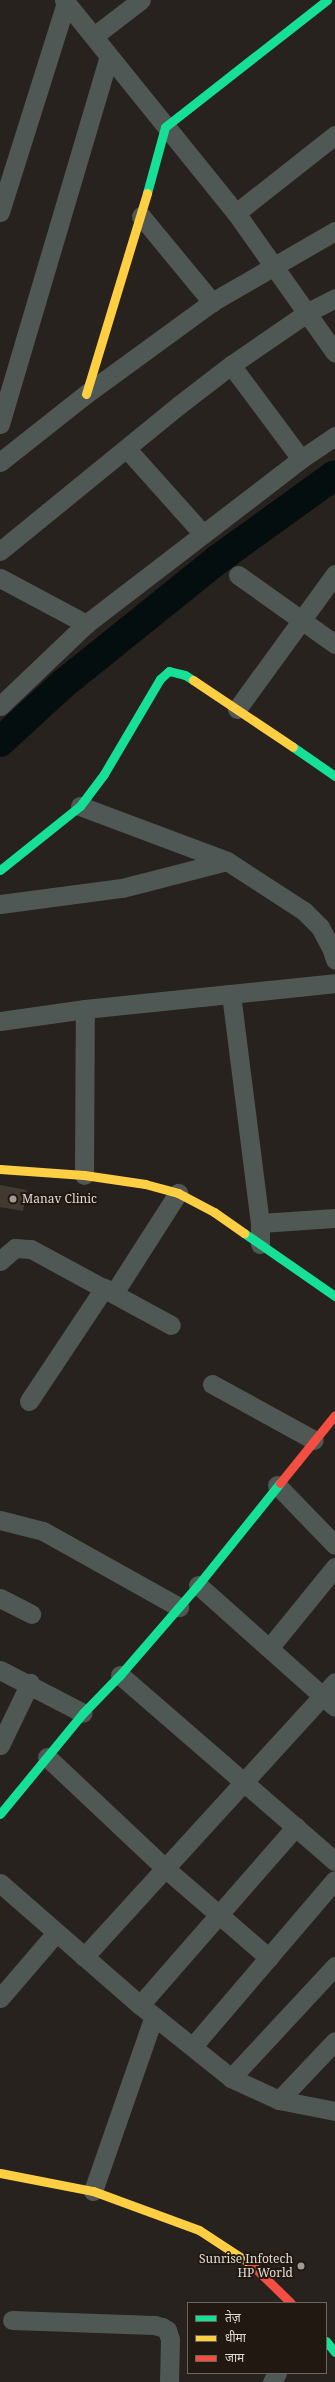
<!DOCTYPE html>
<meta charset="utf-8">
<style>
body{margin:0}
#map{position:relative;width:335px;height:2382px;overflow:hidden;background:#28221e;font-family:"Noto Serif","Noto Sans Devanagari",serif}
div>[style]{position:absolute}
.river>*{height:30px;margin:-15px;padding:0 15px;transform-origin:15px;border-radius:15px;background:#050e0f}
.building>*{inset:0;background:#423931}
.street>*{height:19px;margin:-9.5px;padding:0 9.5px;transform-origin:9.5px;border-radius:9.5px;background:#4f5855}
.fast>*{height:9px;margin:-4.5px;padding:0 4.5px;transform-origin:4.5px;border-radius:4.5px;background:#16e098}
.slow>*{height:9px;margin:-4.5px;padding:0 4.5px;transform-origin:4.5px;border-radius:4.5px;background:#ffcf43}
.jam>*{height:9px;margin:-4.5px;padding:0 4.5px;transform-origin:4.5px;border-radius:4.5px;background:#f24e42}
.dots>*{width:11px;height:11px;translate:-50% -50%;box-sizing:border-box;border:2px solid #211812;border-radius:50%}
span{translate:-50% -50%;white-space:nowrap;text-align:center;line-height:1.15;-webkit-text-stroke:4px #211812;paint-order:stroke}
.poi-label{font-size:12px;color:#e0dad5}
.left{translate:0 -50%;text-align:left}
.right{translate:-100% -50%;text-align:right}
.legend{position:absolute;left:187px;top:2302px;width:140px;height:72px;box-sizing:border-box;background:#211812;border:1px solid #6d6660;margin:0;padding:5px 7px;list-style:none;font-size:12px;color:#e0dad5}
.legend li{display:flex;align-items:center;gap:8px;height:20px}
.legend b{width:20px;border:1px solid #6d6660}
</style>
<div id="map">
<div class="river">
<i style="left:0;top:742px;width:86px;rotate:-42.6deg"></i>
<i style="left:63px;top:684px;width:198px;rotate:-38.8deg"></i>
<i style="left:217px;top:560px;width:145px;rotate:-35.8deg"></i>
</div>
<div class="building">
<i style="clip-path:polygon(0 1185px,27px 1190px,23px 1211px,0 1207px)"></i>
</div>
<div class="street">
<i style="left:64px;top:0;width:274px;rotate:51.1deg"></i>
<i style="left:236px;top:213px;width:171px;rotate:54.7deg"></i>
<i style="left:94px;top:36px;width:59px;rotate:-37.5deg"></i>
<i style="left:0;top:212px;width:219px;rotate:-72.5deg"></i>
<i style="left:236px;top:213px;width:126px;rotate:-38.2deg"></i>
<i style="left:141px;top:216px;width:112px;rotate:50.5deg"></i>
<i style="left:231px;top:365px;width:117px;rotate:53.3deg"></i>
<i style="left:0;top:424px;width:383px;rotate:-73.5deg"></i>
<i style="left:127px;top:449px;width:114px;rotate:48.2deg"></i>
<i style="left:0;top:462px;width:110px;rotate:-38.3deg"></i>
<i style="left:86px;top:394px;width:156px;rotate:-36.1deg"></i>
<i style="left:212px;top:302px;width:142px;rotate:-30deg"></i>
<i style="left:0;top:551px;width:231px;rotate:-39.2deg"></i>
<i style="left:179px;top:405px;width:66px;rotate:-37.6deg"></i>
<i style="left:231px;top:365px;width:93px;rotate:-34.5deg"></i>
<i style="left:308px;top:312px;width:30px;rotate:-27deg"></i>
<i style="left:238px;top:575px;width:119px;rotate:35.4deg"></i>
<i style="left:0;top:578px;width:98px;rotate:28.1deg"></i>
<i style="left:0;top:706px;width:119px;rotate:-43.6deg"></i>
<i style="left:86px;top:624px;width:271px;rotate:-37.5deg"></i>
<i style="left:301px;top:459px;width:41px;rotate:-34.1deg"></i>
<i style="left:237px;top:709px;width:167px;rotate:-54deg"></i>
<i style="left:80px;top:806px;width:157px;rotate:20.5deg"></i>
<i style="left:227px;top:861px;width:92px;rotate:33deg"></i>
<i style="left:304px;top:911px;width:23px;rotate:45deg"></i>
<i style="left:320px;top:927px;width:26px;rotate:62deg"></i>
<i style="left:332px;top:950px;width:10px;rotate:73deg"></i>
<i style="left:0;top:904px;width:123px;rotate:-7.5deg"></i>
<i style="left:122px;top:888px;width:108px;rotate:-14.4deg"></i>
<i style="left:231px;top:994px;width:231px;rotate:82.8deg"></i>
<i style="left:260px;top:1223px;width:21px;rotate:90deg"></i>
<i style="left:0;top:1021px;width:86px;rotate:-8deg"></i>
<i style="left:85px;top:1009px;width:251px;rotate:-5.9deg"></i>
<i style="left:84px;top:1175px;width:166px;rotate:-89.7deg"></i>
<i style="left:260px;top:1223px;width:75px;rotate:-3.8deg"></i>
<i style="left:0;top:1261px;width:20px;rotate:-41deg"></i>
<i style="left:15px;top:1248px;width:16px;rotate:4deg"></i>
<i style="left:31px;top:1249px;width:159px;rotate:28.5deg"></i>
<i style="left:114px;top:1293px;width:119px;rotate:-57.4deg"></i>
<i style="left:212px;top:1384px;width:116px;rotate:28.8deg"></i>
<i style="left:29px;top:1401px;width:136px;rotate:-56.4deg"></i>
<i style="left:277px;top:1485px;width:83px;rotate:46deg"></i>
<i style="left:0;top:1520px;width:44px;rotate:14.3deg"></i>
<i style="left:43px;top:1531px;width:156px;rotate:29.2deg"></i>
<i style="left:198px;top:1585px;width:183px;rotate:41.7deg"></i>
<i style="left:0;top:1598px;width:35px;rotate:27deg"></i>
<i style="left:270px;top:1647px;width:103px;rotate:-50.9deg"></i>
<i style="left:0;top:1670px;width:93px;rotate:27.4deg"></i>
<i style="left:120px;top:1675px;width:284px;rotate:40.9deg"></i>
<i style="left:0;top:1745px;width:69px;rotate:-64.2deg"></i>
<i style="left:47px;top:1757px;width:163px;rotate:43.3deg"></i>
<i style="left:166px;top:1869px;width:136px;rotate:40.8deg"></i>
<i style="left:0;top:1883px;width:186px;rotate:41.1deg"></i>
<i style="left:140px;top:2005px;width:117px;rotate:38.7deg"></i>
<i style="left:231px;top:2078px;width:53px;rotate:24.6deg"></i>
<i style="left:279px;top:2100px;width:57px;rotate:11.1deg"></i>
<i style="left:84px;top:1957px;width:372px;rotate:-47.6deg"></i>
<i style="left:0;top:1998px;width:86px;rotate:-49.3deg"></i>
<i style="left:140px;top:2005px;width:237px;rotate:-48.9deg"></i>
<i style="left:193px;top:2046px;width:218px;rotate:-49.5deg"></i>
<i style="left:231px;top:2078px;width:153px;rotate:-47.1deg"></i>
<i style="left:279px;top:2100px;width:81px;rotate:-46.5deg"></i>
<i style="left:93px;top:2191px;width:185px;rotate:-70.8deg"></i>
<i style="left:12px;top:2320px;width:142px;rotate:2deg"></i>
<i style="left:154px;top:2325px;width:8px;rotate:14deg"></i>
<i style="left:162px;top:2327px;width:6px;rotate:31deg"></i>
<i style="left:167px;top:2330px;width:9px;rotate:72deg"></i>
<i style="left:170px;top:2339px;width:43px;rotate:91.3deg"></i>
<i style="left:272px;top:2382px;width:10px;rotate:-61deg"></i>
</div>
<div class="fast">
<i style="left:147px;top:193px;width:68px;rotate:-74.7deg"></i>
<i style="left:165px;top:127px;width:206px;rotate:-38.1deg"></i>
<i style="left:293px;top:747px;width:51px;rotate:34.6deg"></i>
<i style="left:0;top:870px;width:102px;rotate:-38.7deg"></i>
<i style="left:80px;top:806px;width:40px;rotate:-53deg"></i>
<i style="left:104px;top:774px;width:110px;rotate:-59.5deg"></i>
<i style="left:160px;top:679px;width:12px;rotate:-42deg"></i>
<i style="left:169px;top:671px;width:16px;rotate:14deg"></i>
<i style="left:185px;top:675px;width:9px;rotate:32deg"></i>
<i style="left:244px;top:1233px;width:111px;rotate:34.7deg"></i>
<i style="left:0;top:1814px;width:131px;rotate:-50.6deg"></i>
<i style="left:83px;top:1713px;width:53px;rotate:-45.8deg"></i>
<i style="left:120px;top:1675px;width:119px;rotate:-49.1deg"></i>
<i style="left:198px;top:1585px;width:131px;rotate:-51.2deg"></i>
<i style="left:326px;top:2341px;width:14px;rotate:51deg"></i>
</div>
<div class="slow">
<i style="left:86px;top:394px;width:210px;rotate:-73.1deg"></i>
<i style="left:193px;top:680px;width:120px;rotate:33.8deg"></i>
<i style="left:0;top:1169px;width:84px;rotate:4.1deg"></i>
<i style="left:84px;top:1175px;width:62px;rotate:8.4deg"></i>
<i style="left:145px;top:1184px;width:34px;rotate:15deg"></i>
<i style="left:178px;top:1193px;width:41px;rotate:27.8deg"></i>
<i style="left:214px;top:1212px;width:37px;rotate:35deg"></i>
<i style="left:0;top:2173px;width:95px;rotate:11deg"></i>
<i style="left:93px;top:2191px;width:113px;rotate:20.2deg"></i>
<i style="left:199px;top:2230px;width:62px;rotate:33.2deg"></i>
</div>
<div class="jam">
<i style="left:280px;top:1483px;width:87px;rotate:-51deg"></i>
<i style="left:251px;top:2264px;width:56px;rotate:44.3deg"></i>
</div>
<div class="dots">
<i style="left:13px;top:1199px;background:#a09a95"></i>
<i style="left:301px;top:2266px;background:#a09a95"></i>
</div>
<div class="poi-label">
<span class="left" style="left:22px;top:1199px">Manav Clinic</span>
<span class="right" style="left:293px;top:2266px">Sunrise Infotech<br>HP World</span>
</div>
<ul class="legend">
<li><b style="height:5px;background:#16e098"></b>तेज़</li>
<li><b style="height:5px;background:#ffcf43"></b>धीमा</li>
<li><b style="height:5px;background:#f24e42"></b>जाम</li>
</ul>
</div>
